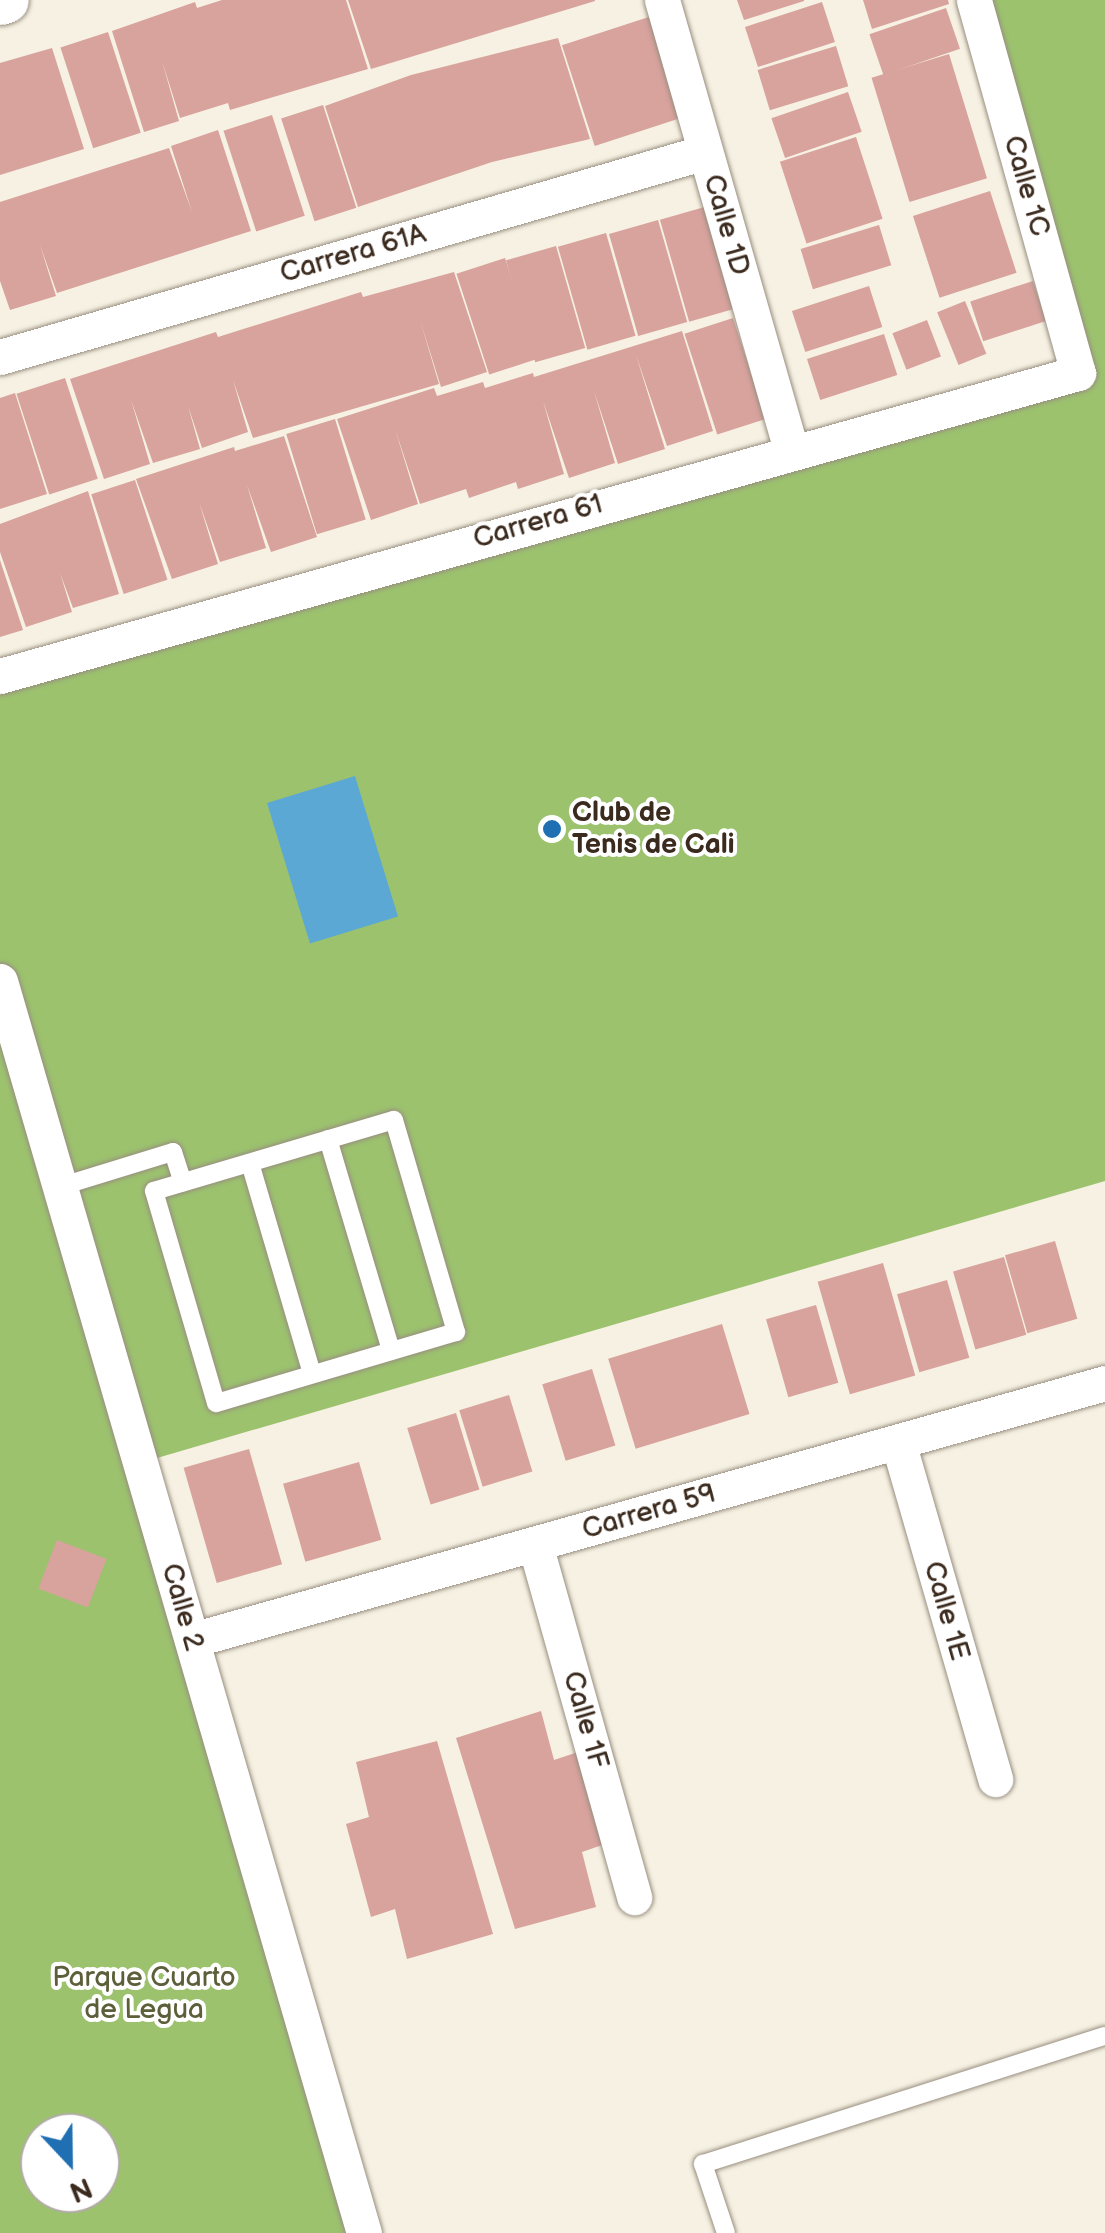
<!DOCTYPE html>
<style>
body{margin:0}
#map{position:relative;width:1105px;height:2233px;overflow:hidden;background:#f6f1e2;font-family:"Balsamiq Sans",sans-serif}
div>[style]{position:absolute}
.green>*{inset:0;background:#9cc26e}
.water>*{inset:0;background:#5ba8d4;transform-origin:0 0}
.building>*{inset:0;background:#d8a29d;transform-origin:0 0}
.roads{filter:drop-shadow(0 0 2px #988e80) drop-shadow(0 0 2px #988e80)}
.service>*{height:18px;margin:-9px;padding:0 9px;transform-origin:9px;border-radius:9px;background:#fff}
.minor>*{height:35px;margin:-17.5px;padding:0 17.5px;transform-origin:17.5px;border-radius:17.5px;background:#fff}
.tertiary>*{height:45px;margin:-22.5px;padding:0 22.5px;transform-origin:22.5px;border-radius:22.5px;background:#fff}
.dots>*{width:28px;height:28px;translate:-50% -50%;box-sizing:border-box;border:5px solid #fff;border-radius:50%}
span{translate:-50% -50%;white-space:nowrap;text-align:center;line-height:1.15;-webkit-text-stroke:8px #fff;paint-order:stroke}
.street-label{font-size:28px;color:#3b2a1e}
.poi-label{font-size:28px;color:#3b2a1e;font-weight:700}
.left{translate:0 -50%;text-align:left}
.park-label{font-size:28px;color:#5d5f3a}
.north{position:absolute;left:20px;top:2113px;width:100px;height:100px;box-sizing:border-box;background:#fff;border:2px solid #b1aaa5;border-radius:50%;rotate:158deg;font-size:28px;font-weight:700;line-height:40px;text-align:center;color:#3b2a1e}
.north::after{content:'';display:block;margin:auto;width:35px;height:45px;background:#1f6fb2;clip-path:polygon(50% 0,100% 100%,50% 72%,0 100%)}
</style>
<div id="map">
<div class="green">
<i style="clip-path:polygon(evenodd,974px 0,1105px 0,1105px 1181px,140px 1463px,364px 2233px,0 2233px,0 676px,1077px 373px,974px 0,40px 2133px,100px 2133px,100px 2193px,40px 2193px,40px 2133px)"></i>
</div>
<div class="water">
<i style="left:355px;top:776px;width:147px;height:92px;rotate:73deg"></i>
</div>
<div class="building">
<i style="clip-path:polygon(222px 0,346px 0,368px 69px,230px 110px,228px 103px,180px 118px,162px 61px,179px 121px,144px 132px,112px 31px,195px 2px,197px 8px)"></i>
<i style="clip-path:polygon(348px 0,595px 0,595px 1px,371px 69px)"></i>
<i style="clip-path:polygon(737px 0,804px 0,804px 1px,744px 20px)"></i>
<i style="clip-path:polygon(863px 0,948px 0,949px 4px,872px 29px)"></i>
<i style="left:822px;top:2px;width:42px;height:81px;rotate:72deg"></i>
<i style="left:946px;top:8px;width:43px;height:81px;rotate:71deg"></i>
<i style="left:658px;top:14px;width:106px;height:101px;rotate:72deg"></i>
<i style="left:108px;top:32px;width:106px;height:50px;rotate:72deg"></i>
<i style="clip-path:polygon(558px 38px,590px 139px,492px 162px,358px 207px,325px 106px,411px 75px)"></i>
<i style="left:836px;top:46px;width:42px;height:82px;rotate:73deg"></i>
<i style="clip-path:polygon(52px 48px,84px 149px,0 175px,0 63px)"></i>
<i style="left:949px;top:54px;width:130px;height:81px;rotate:73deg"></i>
<i style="left:848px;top:92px;width:42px;height:81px;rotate:71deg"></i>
<i style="left:323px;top:105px;width:108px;height:44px;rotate:72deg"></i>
<i style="left:272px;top:115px;width:106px;height:51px;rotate:72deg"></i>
<i style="clip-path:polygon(218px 130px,251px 231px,57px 293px,40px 245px,56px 296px,10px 310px,0 281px,0 202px,169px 148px,192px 212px,171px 146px)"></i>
<i style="left:856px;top:137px;width:86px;height:80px;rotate:72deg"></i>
<i style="left:990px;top:191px;width:86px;height:81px;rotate:72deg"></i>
<i style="left:708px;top:206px;width:106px;height:50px;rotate:74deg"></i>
<i style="left:658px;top:220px;width:106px;height:51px;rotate:74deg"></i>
<i style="left:879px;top:225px;width:42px;height:82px;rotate:73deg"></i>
<i style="left:606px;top:233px;width:107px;height:50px;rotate:74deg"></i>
<i style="left:556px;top:246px;width:106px;height:52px;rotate:74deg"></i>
<i style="left:505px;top:258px;width:106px;height:51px;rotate:72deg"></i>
<i style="clip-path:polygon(454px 272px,487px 372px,441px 387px,420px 320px,439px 384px,253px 438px,233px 380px,248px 432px,202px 448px,188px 406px,200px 449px,153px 463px,131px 400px,150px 464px,104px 479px,70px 379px,216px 332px,218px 337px,361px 292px,363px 297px)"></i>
<i style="left:1033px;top:281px;width:42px;height:66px;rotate:72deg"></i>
<i style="left:869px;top:286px;width:43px;height:81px;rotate:72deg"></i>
<i style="left:965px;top:301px;width:57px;height:30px;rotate:68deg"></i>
<i style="left:733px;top:318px;width:106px;height:51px;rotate:72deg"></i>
<i style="left:927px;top:320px;width:39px;height:37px;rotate:69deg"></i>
<i style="clip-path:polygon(682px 331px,713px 431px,667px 446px,636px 355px,665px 449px,618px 464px,594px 391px,615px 463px,569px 478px,543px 401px,564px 474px,518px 489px,516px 482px,469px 498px,466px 489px,420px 504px,395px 429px,418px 504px,371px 520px,337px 419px,434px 388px,437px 396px,483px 382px,485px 388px,533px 373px,534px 377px)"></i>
<i style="left:884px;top:334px;width:43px;height:81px;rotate:72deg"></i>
<i style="left:65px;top:378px;width:106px;height:51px;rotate:72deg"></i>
<i style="clip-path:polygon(15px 393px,47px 494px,0 509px,0 398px)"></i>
<i style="left:335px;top:419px;width:105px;height:51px;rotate:73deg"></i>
<i style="clip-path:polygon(284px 436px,317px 537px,271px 552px,247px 485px,266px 548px,220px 562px,199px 502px,218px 564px,172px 579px,136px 479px,234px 447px,235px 451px)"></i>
<i style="left:135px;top:480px;width:105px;height:46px;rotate:72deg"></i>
<i style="clip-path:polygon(88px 491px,119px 594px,73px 608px,60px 573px,72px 612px,26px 627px,0 552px,0 524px)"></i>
<i style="clip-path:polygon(0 560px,23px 630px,0 637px)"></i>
<i style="left:1055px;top:1241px;width:81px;height:52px;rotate:74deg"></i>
<i style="left:1004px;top:1257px;width:81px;height:53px;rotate:74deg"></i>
<i style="left:883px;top:1263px;width:117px;height:68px;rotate:74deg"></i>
<i style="left:947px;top:1280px;width:81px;height:52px;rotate:74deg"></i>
<i style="left:816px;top:1305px;width:81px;height:52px;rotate:74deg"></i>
<i style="left:722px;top:1324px;width:94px;height:119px;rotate:73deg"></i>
<i style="left:592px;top:1369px;width:80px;height:52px;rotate:73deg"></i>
<i style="left:509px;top:1395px;width:80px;height:52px;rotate:73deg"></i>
<i style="left:456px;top:1413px;width:80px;height:51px;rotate:73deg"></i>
<i style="left:249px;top:1449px;width:120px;height:68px;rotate:74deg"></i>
<i style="left:359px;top:1462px;width:81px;height:79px;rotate:74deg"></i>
<i style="left:57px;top:1540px;width:53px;height:52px;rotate:21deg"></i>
<i style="clip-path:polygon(541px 1711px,554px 1760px,578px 1752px,605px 1844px,582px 1852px,596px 1907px,515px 1929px,456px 1738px)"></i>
<i style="clip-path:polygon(437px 1741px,493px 1934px,407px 1959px,395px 1909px,371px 1917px,346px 1824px,369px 1817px,356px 1762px)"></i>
</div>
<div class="roads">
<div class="service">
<i style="left:394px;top:1120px;width:221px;rotate:73.7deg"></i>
<i style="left:456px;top:1332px;width:250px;rotate:163.5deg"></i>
<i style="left:216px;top:1403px;width:221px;rotate:-106.3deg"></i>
<i style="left:154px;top:1191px;width:250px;rotate:-16.5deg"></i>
<i style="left:328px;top:1139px;width:221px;rotate:73.4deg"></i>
<i style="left:250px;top:1163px;width:220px;rotate:73.6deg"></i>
<i style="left:59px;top:1187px;width:119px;rotate:-17.1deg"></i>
<i style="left:173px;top:1152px;width:32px;rotate:72deg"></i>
<i style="left:726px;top:2233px;width:73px;rotate:-108.4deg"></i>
<i style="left:703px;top:2164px;width:422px;rotate:-17.7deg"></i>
</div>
<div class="minor">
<i style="left:662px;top:0;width:468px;rotate:74deg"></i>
<i style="left:0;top:357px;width:734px;rotate:-16.21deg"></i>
<i style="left:0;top:676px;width:1120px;rotate:-15.7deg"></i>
<i style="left:1078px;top:373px;width:387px;rotate:-105.6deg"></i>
<i style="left:0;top:981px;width:1304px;rotate:73.79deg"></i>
<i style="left:898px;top:1442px;width:351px;rotate:73.9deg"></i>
<i style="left:535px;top:1544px;width:367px;rotate:74.3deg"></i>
<i style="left:192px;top:1640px;width:948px;rotate:-15.72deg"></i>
</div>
<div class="tertiary">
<i style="left:0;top:2px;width:6px;rotate:-18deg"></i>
</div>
</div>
<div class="dots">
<i style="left:552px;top:829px;background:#1f6fb2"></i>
</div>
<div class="street-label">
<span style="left:1026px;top:186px;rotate:74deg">Calle 1C</span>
<span style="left:726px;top:225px;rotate:74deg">Calle 1D</span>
<span style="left:353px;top:254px;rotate:-16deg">Carrera 61A</span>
<span style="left:538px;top:522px;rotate:-16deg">Carrera 61</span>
<span style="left:649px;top:1512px;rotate:-16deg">Carrera 59</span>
<span style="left:182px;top:1607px;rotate:74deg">Calle 2</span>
<span style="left:946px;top:1611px;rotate:74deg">Calle 1E</span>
<span style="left:585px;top:1720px;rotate:74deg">Calle 1F</span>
</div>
<div class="poi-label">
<span class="left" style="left:572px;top:829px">Club de<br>Tenis de Cali</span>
</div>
<div class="park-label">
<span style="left:144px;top:1994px">Parque Cuarto<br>de Legua</span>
</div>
<div class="north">N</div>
</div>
